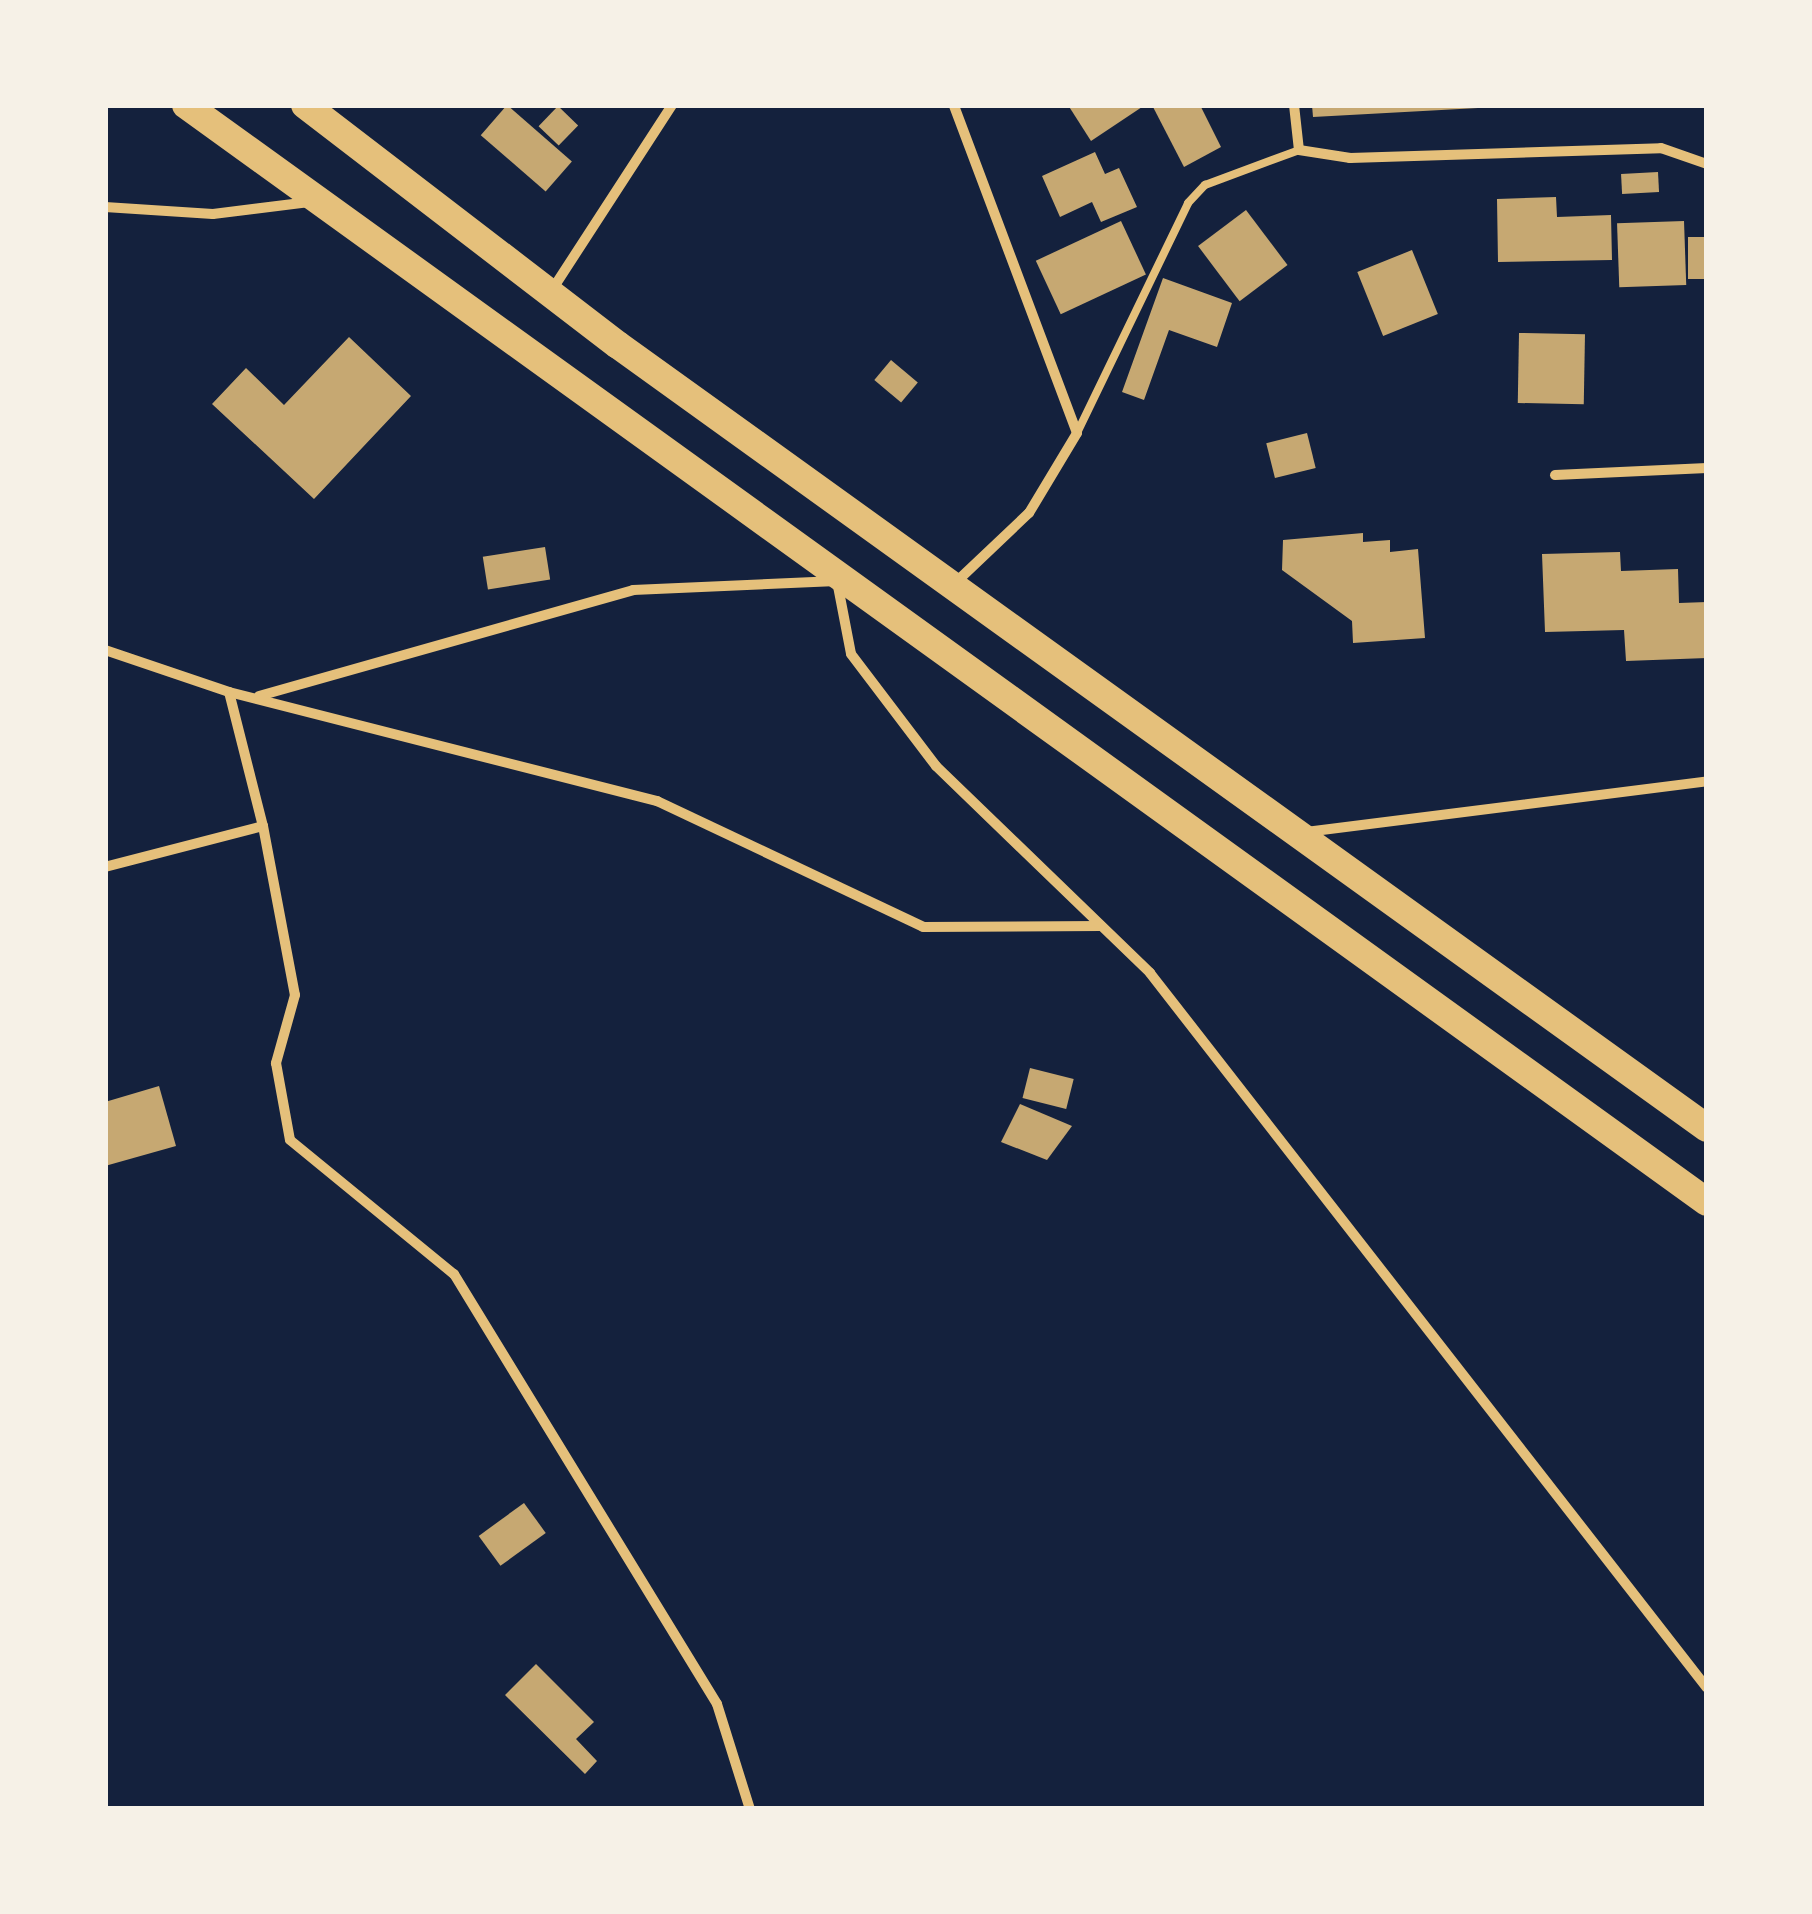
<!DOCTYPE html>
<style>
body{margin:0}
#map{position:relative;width:1812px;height:1914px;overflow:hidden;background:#14213d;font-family:"IBM Plex Sans",sans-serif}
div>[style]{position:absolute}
.building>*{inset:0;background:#c6a872;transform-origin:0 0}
.service>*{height:8px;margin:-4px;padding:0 4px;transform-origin:4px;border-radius:4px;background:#e5c07b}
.minor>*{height:10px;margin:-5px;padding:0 5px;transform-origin:5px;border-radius:5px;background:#e5c07b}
.trunk>*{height:28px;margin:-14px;padding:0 14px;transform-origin:14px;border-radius:14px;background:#e5c07b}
span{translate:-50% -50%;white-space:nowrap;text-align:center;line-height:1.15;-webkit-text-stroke:8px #f6f1e7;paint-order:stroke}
.frame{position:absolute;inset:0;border:108px solid #f6f1e7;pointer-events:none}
</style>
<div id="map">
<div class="building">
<i style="left:507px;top:105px;width:86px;height:40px;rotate:41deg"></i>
<i style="clip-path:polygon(1068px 105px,1145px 105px,1091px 141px)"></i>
<i style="clip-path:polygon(1152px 105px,1200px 105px,1221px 147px,1184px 167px)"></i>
<i style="clip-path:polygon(1312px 105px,1478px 105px,1478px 108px,1313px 117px)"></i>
<i style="left:558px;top:106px;width:28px;height:28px;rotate:44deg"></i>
<i style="clip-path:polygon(1095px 152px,1105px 174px,1119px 168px,1137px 207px,1101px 222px,1092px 202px,1060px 217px,1042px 176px)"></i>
<i style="left:1658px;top:172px;width:20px;height:37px;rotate:87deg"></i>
<i style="clip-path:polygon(1556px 197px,1557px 217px,1611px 215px,1612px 260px,1498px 262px,1497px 199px)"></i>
<i style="left:1246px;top:210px;width:69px;height:60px;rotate:53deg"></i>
<i style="left:1121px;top:221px;width:59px;height:94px;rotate:65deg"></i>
<i style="left:1684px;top:221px;width:64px;height:67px;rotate:88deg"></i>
<i style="left:1707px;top:237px;width:42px;height:19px;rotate:90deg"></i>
<i style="left:1412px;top:250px;width:69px;height:59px;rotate:68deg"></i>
<i style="clip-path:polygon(1163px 278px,1232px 303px,1217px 347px,1169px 330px,1144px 400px,1122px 392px)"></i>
<i style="left:1519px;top:333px;width:66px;height:70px;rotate:1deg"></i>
<i style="clip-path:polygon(349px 337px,411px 396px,314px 499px,212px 404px,246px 368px,284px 405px)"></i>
<i style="left:891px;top:360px;width:35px;height:26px;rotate:40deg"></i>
<i style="left:1307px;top:433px;width:36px;height:42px;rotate:76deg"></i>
<i style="clip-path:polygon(1363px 533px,1363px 542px,1390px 540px,1390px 552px,1418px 549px,1425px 638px,1353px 643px,1352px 621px,1282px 570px,1283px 540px)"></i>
<i style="left:545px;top:547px;width:33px;height:63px;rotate:81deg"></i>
<i style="clip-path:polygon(1620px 552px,1621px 571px,1678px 569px,1679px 603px,1707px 602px,1707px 658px,1626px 661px,1624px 630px,1545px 632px,1542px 554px)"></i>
<i style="left:1030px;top:1068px;width:45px;height:31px;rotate:14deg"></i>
<i style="clip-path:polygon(159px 1086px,176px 1146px,105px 1166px,105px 1102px)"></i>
<i style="clip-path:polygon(1020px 1104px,1072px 1126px,1047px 1160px,1001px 1142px)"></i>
<i style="left:524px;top:1503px;width:37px;height:56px;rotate:54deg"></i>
<i style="clip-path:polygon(536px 1664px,594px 1722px,576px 1739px,597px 1761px,585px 1774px,505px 1695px)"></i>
</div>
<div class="service">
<i style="left:1077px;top:433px;width:255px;rotate:-64.2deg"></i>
<i style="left:1188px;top:203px;width:25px;rotate:-47deg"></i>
<i style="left:1205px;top:185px;width:100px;rotate:-20.4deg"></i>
</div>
<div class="minor">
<i style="left:1294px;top:105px;width:45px;rotate:83.7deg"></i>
<i style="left:1299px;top:150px;width:52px;rotate:8.9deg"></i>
<i style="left:1350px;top:158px;width:311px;rotate:-1.8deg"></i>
<i style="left:1661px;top:148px;width:49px;rotate:19.2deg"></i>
<i style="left:105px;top:207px;width:108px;rotate:3.7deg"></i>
<i style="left:213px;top:214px;width:97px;rotate:-7.1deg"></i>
<i style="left:550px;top:293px;width:224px;rotate:-57deg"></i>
<i style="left:1555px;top:475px;width:152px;rotate:-2.6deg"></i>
<i style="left:953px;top:585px;width:105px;rotate:-43.5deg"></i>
<i style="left:1029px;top:513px;width:93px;rotate:-59deg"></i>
<i style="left:1077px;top:433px;width:350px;rotate:-110.6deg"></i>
<i style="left:105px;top:650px;width:131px;rotate:18.7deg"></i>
<i style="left:229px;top:692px;width:138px;rotate:75.8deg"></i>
<i style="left:263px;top:826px;width:163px;rotate:165.5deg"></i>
<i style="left:229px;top:692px;width:442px;rotate:14.3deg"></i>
<i style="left:657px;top:801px;width:294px;rotate:25.3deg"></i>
<i style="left:923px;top:927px;width:178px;rotate:-0.3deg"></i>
<i style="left:259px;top:696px;width:389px;rotate:-15.8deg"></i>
<i style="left:633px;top:590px;width:204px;rotate:-2.5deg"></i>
<i style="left:837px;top:581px;width:74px;rotate:79.1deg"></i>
<i style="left:851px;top:654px;width:141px;rotate:52.8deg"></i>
<i style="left:936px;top:766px;width:298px;rotate:44deg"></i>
<i style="left:1150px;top:973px;width:906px;rotate:52.08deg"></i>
<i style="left:263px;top:826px;width:172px;rotate:79.3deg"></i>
<i style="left:295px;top:995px;width:71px;rotate:105.6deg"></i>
<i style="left:276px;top:1063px;width:78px;rotate:79.7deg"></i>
<i style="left:290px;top:1140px;width:212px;rotate:39.3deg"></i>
<i style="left:454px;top:1274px;width:504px;rotate:58.55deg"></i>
<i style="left:717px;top:1704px;width:110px;rotate:72.6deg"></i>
<i style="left:1306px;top:832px;width:404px;rotate:-7.2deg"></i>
</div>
<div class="trunk">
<i style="left:186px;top:105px;width:1875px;rotate:35.8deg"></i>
<i style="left:305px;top:105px;width:394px;rotate:37.5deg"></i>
<i style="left:618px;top:345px;width:1341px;rotate:35.72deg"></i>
</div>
<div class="frame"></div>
</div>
